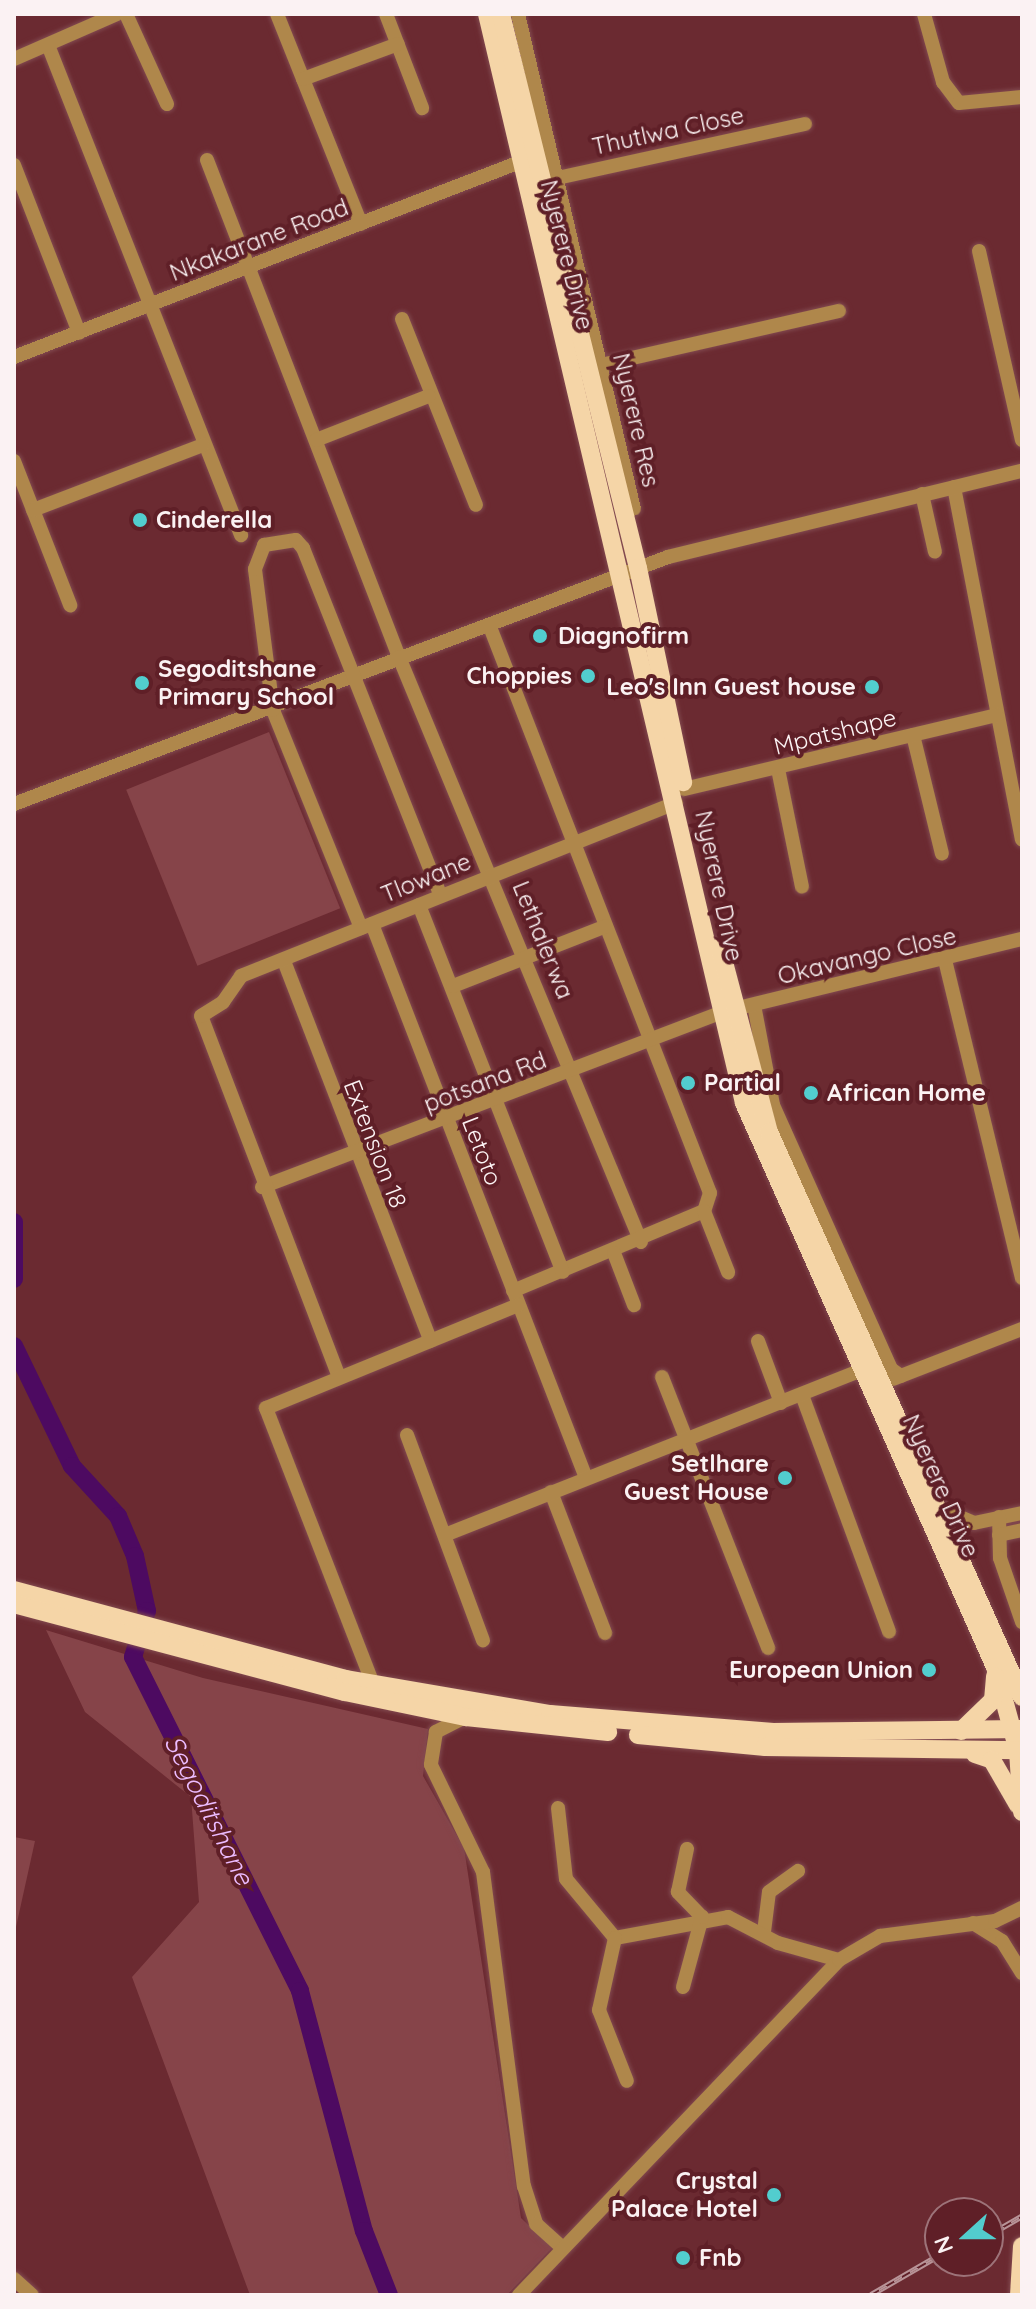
<!DOCTYPE html>
<style>
body{margin:0}
#map{position:relative;width:1036px;height:2309px;overflow:hidden;background:#6b2a31;font-family:Quicksand,sans-serif}
div>[style]{position:absolute}
.green>*{inset:0;background:#864449;transform-origin:0 0}
.river>*{height:18px;margin:-9px;padding:0 9px;transform-origin:9px;border-radius:9px;background:#4d0a61}
.roads{filter:drop-shadow(0 0 2px #824a50) drop-shadow(0 0 2px #824a50)}
.minor>*{height:14px;margin:-7px;padding:0 7px;transform-origin:7px;border-radius:7px;background:#af874b}
.major>*{height:18px;margin:-9px;padding:0 9px;transform-origin:9px;border-radius:9px;background:#f5d5a7}
.rail>*{height:6px;margin-top:-3px;transform-origin:0;background:repeating-linear-gradient(90deg,#5f1f27 0 9px,#b89498 0 18px);box-sizing:border-box;border-block:2px solid #b89498}
.dots>*{width:22px;height:22px;translate:-50% -50%;box-sizing:border-box;border:4px solid #5f1f27;border-radius:50%}
span{translate:-50% -50%;white-space:nowrap;text-align:center;line-height:1.15;-webkit-text-stroke:8px #5f1f27;paint-order:stroke}
.street-label{font-size:24px;color:#fbf2f3}
.poi-label{font-size:24px;color:#fbf2f3;font-weight:700}
.left{translate:0 -50%;text-align:left}
.right{translate:-100% -50%;text-align:right}
.water-label{font-size:26px;color:#ecbcff;font-style:italic}
.frame{position:absolute;inset:0;border:16px solid #fbf2f3;pointer-events:none}
.north{position:absolute;left:924px;top:2197px;width:80px;height:80px;box-sizing:border-box;background:#5f1f27;border:2px solid #9d7379;border-radius:50%;rotate:249deg;font-size:22px;font-weight:700;line-height:32px;text-align:center;color:#fbf2f3}
.north::after{content:'';display:block;margin:auto;width:28px;height:36px;background:#52cdce;clip-path:polygon(50% 0,100% 100%,50% 72%,0 100%)}
</style>
<div id="map">
<div class="green">
<i style="left:269px;top:732px;width:190px;height:154px;rotate:68deg"></i>
<i style="clip-path:polygon(46px 1630px,203px 1678px,428px 1729px,423px 1776px,464px 1848px,521px 2218px,552px 2248px,507px 2295px,250px 2295px,132px 1977px,199px 1902px,191px 1797px,85px 1712px)"></i>
<i style="clip-path:polygon(14px 1837px,35px 1841px,14px 1936px)"></i>
</div>
<div class="river">
<i style="left:14px;top:1222px;width:57px;rotate:90deg"></i>
<i style="left:14px;top:1346px;width:133px;rotate:64.2deg"></i>
<i style="left:72px;top:1466px;width:68px;rotate:47.4deg"></i>
<i style="left:118px;top:1516px;width:43px;rotate:67deg"></i>
<i style="left:135px;top:1556px;width:56px;rotate:77.7deg"></i>
<i style="left:147px;top:1611px;width:48px;rotate:106.9deg"></i>
<i style="left:133px;top:1657px;width:373px;rotate:63.4deg"></i>
<i style="left:300px;top:1991px;width:248px;rotate:75.1deg"></i>
<i style="left:364px;top:2231px;width:69px;rotate:68.7deg"></i>
</div>
<div class="roads">
<div class="minor">
<i style="left:126px;top:14px;width:99px;rotate:65.5deg"></i>
<i style="left:277px;top:14px;width:226px;rotate:68.2deg"></i>
<i style="left:386px;top:14px;width:101px;rotate:69deg"></i>
<i style="left:518px;top:14px;width:508px;rotate:76.81deg"></i>
<i style="left:924px;top:14px;width:71px;rotate:74.4deg"></i>
<i style="left:943px;top:82px;width:26px;rotate:53deg"></i>
<i style="left:959px;top:103px;width:63px;rotate:-5.4deg"></i>
<i style="left:48px;top:45px;width:527px;rotate:68.5deg"></i>
<i style="left:14px;top:59px;width:112px;rotate:-23.6deg"></i>
<i style="left:303px;top:79px;width:101px;rotate:-20.2deg"></i>
<i style="left:207px;top:160px;width:533px;rotate:68.88deg"></i>
<i style="left:399px;top:657px;width:633px;rotate:67.53deg"></i>
<i style="left:14px;top:165px;width:180px;rotate:68.8deg"></i>
<i style="left:548px;top:180px;width:263px;rotate:-12.3deg"></i>
<i style="left:979px;top:251px;width:194px;rotate:77.2deg"></i>
<i style="left:402px;top:319px;width:200px;rotate:68.3deg"></i>
<i style="left:14px;top:357px;width:542px;rotate:-21.08deg"></i>
<i style="left:601px;top:365px;width:244px;rotate:-12.8deg"></i>
<i style="left:316px;top:440px;width:121px;rotate:-21.3deg"></i>
<i style="left:14px;top:461px;width:155px;rotate:68.7deg"></i>
<i style="left:954px;top:487px;width:359px;rotate:79.1deg"></i>
<i style="left:922px;top:494px;width:59px;rotate:77.4deg"></i>
<i style="left:33px;top:510px;width:182px;rotate:-20.9deg"></i>
<i style="left:490px;top:627px;width:607px;rotate:68.76deg"></i>
<i style="left:710px;top:1193px;width:19px;rotate:108deg"></i>
<i style="left:704px;top:1211px;width:207px;rotate:157.3deg"></i>
<i style="left:913px;top:735px;width:122px;rotate:76.3deg"></i>
<i style="left:778px;top:769px;width:120px;rotate:78.5deg"></i>
<i style="left:684px;top:789px;width:321px;rotate:-13.3deg"></i>
<i style="left:14px;top:804px;width:699px;rotate:-20.69deg"></i>
<i style="left:668px;top:557px;width:364px;rotate:-13.7deg"></i>
<i style="left:419px;top:905px;width:394px;rotate:68.6deg"></i>
<i style="left:372px;top:924px;width:594px;rotate:68.88deg"></i>
<i style="left:361px;top:928px;width:235px;rotate:-112deg"></i>
<i style="left:273px;top:710px;width:142px;rotate:-97.3deg"></i>
<i style="left:255px;top:569px;width:26px;rotate:-69deg"></i>
<i style="left:264px;top:545px;width:32px;rotate:-9deg"></i>
<i style="left:296px;top:540px;width:11px;rotate:49deg"></i>
<i style="left:303px;top:548px;width:374px;rotate:68.4deg"></i>
<i style="left:945px;top:960px;width:327px;rotate:76.4deg"></i>
<i style="left:284px;top:961px;width:407px;rotate:68.9deg"></i>
<i style="left:453px;top:986px;width:164px;rotate:-21.4deg"></i>
<i style="left:754px;top:1005px;width:102px;rotate:79.2deg"></i>
<i style="left:773px;top:1105px;width:289px;rotate:65.9deg"></i>
<i style="left:891px;top:1369px;width:12px;rotate:35deg"></i>
<i style="left:262px;top:1187px;width:492px;rotate:-20.8deg"></i>
<i style="left:722px;top:1012px;width:309px;rotate:-13.7deg"></i>
<i style="left:704px;top:1211px;width:66px;rotate:68.5deg"></i>
<i style="left:614px;top:1253px;width:56px;rotate:69deg"></i>
<i style="left:758px;top:1341px;width:66px;rotate:69.6deg"></i>
<i style="left:339px;top:1377px;width:386px;rotate:-110.9deg"></i>
<i style="left:201px;top:1016px;width:26px;rotate:-32deg"></i>
<i style="left:223px;top:1002px;width:32px;rotate:-55deg"></i>
<i style="left:241px;top:976px;width:468px;rotate:-21.7deg"></i>
<i style="left:662px;top:1377px;width:291px;rotate:68.6deg"></i>
<i style="left:893px;top:1379px;width:138px;rotate:-21.2deg"></i>
<i style="left:802px;top:1395px;width:252px;rotate:69.8deg"></i>
<i style="left:407px;top:1435px;width:219px;rotate:69.7deg"></i>
<i style="left:551px;top:1492px;width:151px;rotate:69deg"></i>
<i style="left:939px;top:1508px;width:38px;rotate:23deg"></i>
<i style="left:974px;top:1523px;width:49px;rotate:-11.8deg"></i>
<i style="left:999px;top:1517px;width:41px;rotate:88.6deg"></i>
<i style="left:1000px;top:1558px;width:68px;rotate:71deg"></i>
<i style="left:445px;top:1535px;width:448px;rotate:-21.6deg"></i>
<i style="left:999px;top:1535px;width:24px;rotate:-12deg"></i>
<i style="left:373px;top:1684px;width:296px;rotate:-111.2deg"></i>
<i style="left:266px;top:1408px;width:272px;rotate:-22.2deg"></i>
<i style="left:465px;top:1717px;width:33px;rotate:153deg"></i>
<i style="left:436px;top:1732px;width:33px;rotate:99deg"></i>
<i style="left:431px;top:1765px;width:119px;rotate:64.1deg"></i>
<i style="left:483px;top:1872px;width:317px;rotate:82.6deg"></i>
<i style="left:524px;top:2186px;width:40px;rotate:72deg"></i>
<i style="left:536px;top:2224px;width:36px;rotate:42deg"></i>
<i style="left:558px;top:1808px;width:71px;rotate:83.6deg"></i>
<i style="left:566px;top:1879px;width:77px;rotate:50.3deg"></i>
<i style="left:973px;top:1923px;width:34px;rotate:32deg"></i>
<i style="left:1002px;top:1941px;width:38px;rotate:58deg"></i>
<i style="left:764px;top:1932px;width:40px;rotate:-82.9deg"></i>
<i style="left:769px;top:1892px;width:36px;rotate:-36deg"></i>
<i style="left:615px;top:1938px;width:115px;rotate:-10.5deg"></i>
<i style="left:728px;top:1917px;width:56px;rotate:27.5deg"></i>
<i style="left:778px;top:1943px;width:63px;rotate:15.6deg"></i>
<i style="left:615px;top:1938px;width:74px;rotate:102.5deg"></i>
<i style="left:599px;top:2010px;width:76px;rotate:68.5deg"></i>
<i style="left:683px;top:1987px;width:73px;rotate:-74.8deg"></i>
<i style="left:702px;top:1917px;width:35px;rotate:-134deg"></i>
<i style="left:678px;top:1892px;width:44px;rotate:-78.2deg"></i>
<i style="left:14px;top:2279px;width:24px;rotate:42deg"></i>
<i style="left:519px;top:2295px;width:463px;rotate:-46.3deg"></i>
<i style="left:839px;top:1960px;width:48px;rotate:-30.3deg"></i>
<i style="left:880px;top:1936px;width:116px;rotate:-7.4deg"></i>
<i style="left:995px;top:1921px;width:30px;rotate:-26deg"></i>
</div>
<div class="major">
<i style="left:487px;top:14px;width:1119px;rotate:76.72deg"></i>
<i style="left:744px;top:1103px;width:617px;rotate:66.01deg"></i>
<i style="left:995px;top:1667px;width:87px;rotate:74.7deg"></i>
<i style="left:1018px;top:1751px;width:61px;rotate:86.2deg"></i>
<i style="left:501px;top:14px;width:571px;rotate:76.11deg"></i>
<i style="left:638px;top:568px;width:219px;rotate:78.1deg"></i>
<i style="left:720px;top:947px;width:191px;rotate:75.2deg"></i>
<i style="left:769px;top:1132px;width:619px;rotate:65.88deg"></i>
<i style="left:14px;top:1590px;width:343px;rotate:15deg"></i>
<i style="left:345px;top:1679px;width:208px;rotate:9.7deg"></i>
<i style="left:550px;top:1714px;width:224px;rotate:4.6deg"></i>
<i style="left:773px;top:1732px;width:249px;rotate:-0.7deg"></i>
<i style="left:14px;top:1604px;width:342px;rotate:14.9deg"></i>
<i style="left:345px;top:1692px;width:124px;rotate:11.7deg"></i>
<i style="left:466px;top:1717px;width:143px;rotate:6deg"></i>
<i style="left:961px;top:1731px;width:45px;rotate:-44.1deg"></i>
<i style="left:993px;top:1700px;width:24px;rotate:-85deg"></i>
<i style="left:638px;top:1735px;width:128px;rotate:5.4deg"></i>
<i style="left:765px;top:1747px;width:257px;rotate:0.7deg"></i>
<i style="left:975px;top:1754px;width:18px;rotate:19deg"></i>
<i style="left:992px;top:1760px;width:52px;rotate:60deg"></i>
<i style="left:1019px;top:2295px;width:49px;rotate:-86.5deg"></i>
</div>
</div>
<div class="rail">
<i style="left:988px;top:2236px;width:39px;rotate:-30deg"></i>
<i style="left:871px;top:2295px;width:80px;rotate:-30.1deg"></i>
</div>
<div class="dots">
<i style="left:140px;top:520px;background:#52cdce"></i>
<i style="left:540px;top:636px;background:#52cdce"></i>
<i style="left:588px;top:676px;background:#52cdce"></i>
<i style="left:142px;top:683px;background:#52cdce"></i>
<i style="left:872px;top:687px;background:#52cdce"></i>
<i style="left:688px;top:1083px;background:#52cdce"></i>
<i style="left:811px;top:1093px;background:#52cdce"></i>
<i style="left:785px;top:1478px;background:#52cdce"></i>
<i style="left:929px;top:1670px;background:#52cdce"></i>
<i style="left:774px;top:2195px;background:#52cdce"></i>
<i style="left:683px;top:2258px;background:#52cdce"></i>
</div>
<div class="street-label">
<span style="left:668px;top:131px;rotate:-12deg">Thutlwa Close</span>
<span style="left:259px;top:240px;rotate:-21deg">Nkakarane Road</span>
<span style="left:567px;top:255px;rotate:76deg">Nyerere Drive</span>
<span style="left:636px;top:420px;rotate:77deg">Nyerere Res</span>
<span style="left:835px;top:732px;rotate:-14deg">Mpatshape</span>
<span style="left:426px;top:878px;rotate:-22deg">Tlowane</span>
<span style="left:719px;top:886px;rotate:78deg">Nyerere Drive</span>
<span style="left:543px;top:940px;rotate:68deg">Lethalerwa</span>
<span style="left:867px;top:956px;rotate:-13deg">Okavango Close</span>
<span style="left:485px;top:1082px;rotate:-21deg">potsana Rd</span>
<span style="left:375px;top:1144px;rotate:69deg">Extension 18</span>
<span style="left:482px;top:1151px;rotate:69deg">Letoto</span>
<span style="left:941px;top:1486px;rotate:66deg">Nyerere Drive</span>
</div>
<div class="poi-label">
<span class="left" style="left:156px;top:520px">Cinderella</span>
<span class="left" style="left:558px;top:636px">Diagnofirm</span>
<span class="left" style="left:158px;top:683px">Segoditshane<br>Primary School</span>
<span class="right" style="left:572px;top:676px">Choppies</span>
<span class="right" style="left:856px;top:687px">Leo's Inn Guest house</span>
<span class="left" style="left:704px;top:1083px">Partial</span>
<span class="left" style="left:827px;top:1093px">African Home</span>
<span class="right" style="left:769px;top:1478px">Setlhare<br>Guest House</span>
<span class="right" style="left:913px;top:1670px">European Union</span>
<span class="right" style="left:758px;top:2195px">Crystal<br>Palace Hotel</span>
<span class="left" style="left:699px;top:2258px">Fnb</span>
</div>
<div class="water-label">
<span style="left:209px;top:1810px;rotate:63deg">Segoditshane</span>
</div>
<div class="frame"></div>
<div class="north">N</div>
</div>
